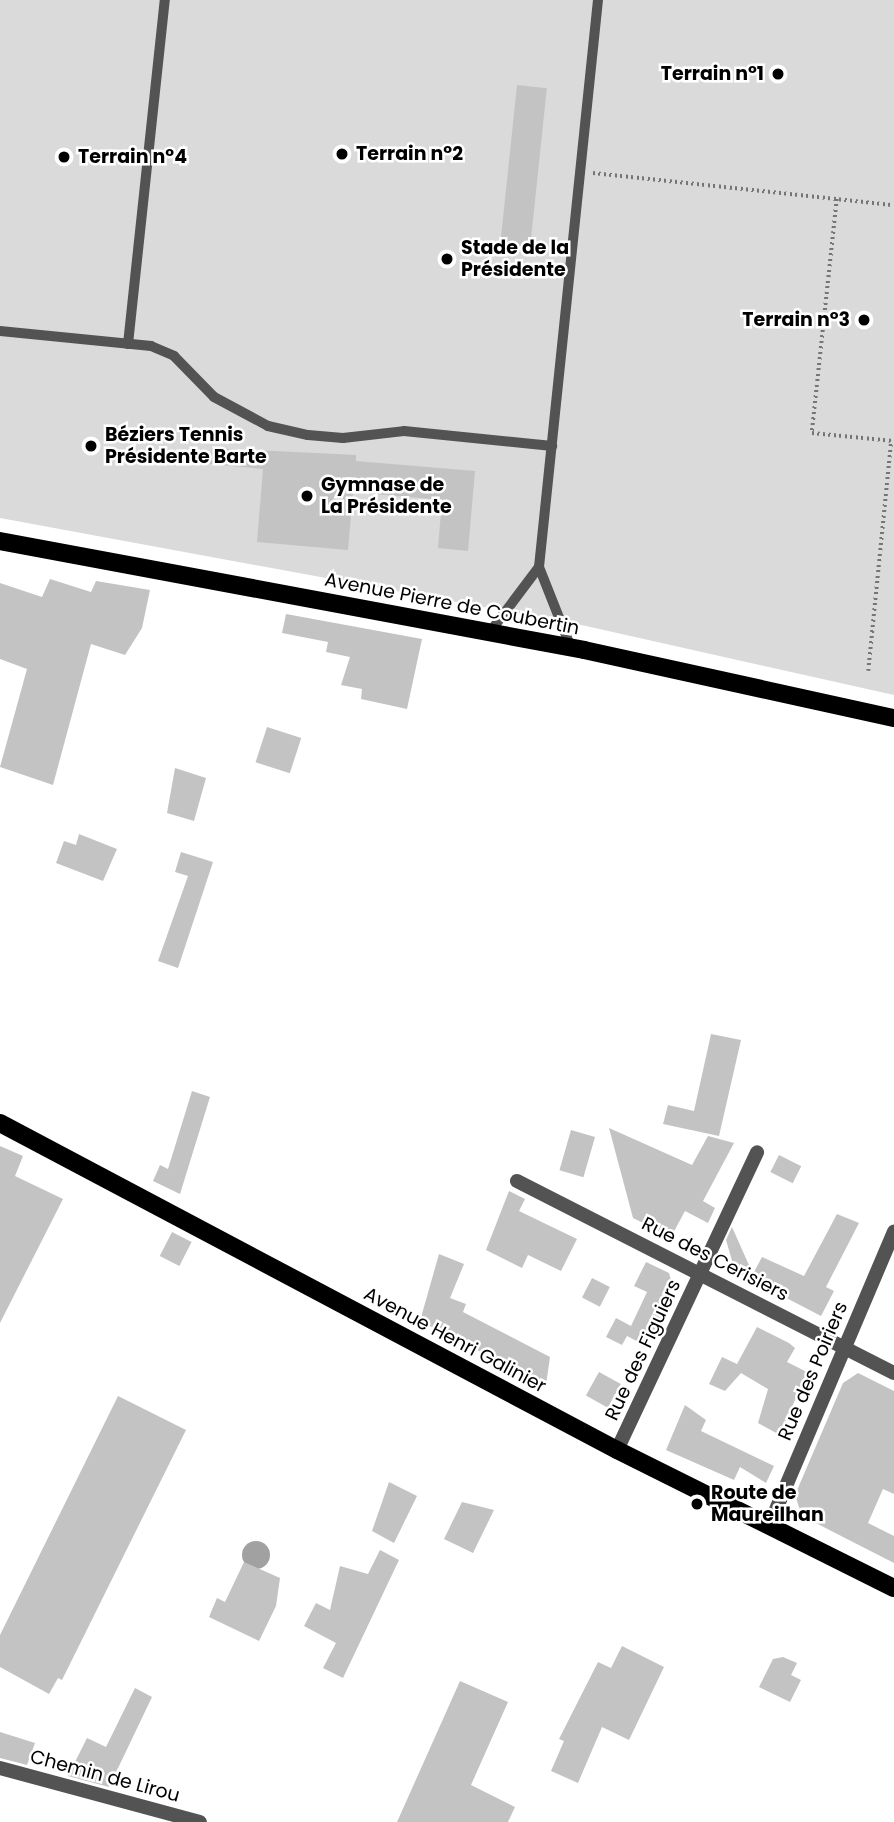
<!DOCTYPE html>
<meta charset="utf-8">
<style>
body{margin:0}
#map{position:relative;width:894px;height:1822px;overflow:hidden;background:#fff;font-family:Poppins,sans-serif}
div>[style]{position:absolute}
.green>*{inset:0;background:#dadada}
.water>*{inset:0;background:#a1a1a1}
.round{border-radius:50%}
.building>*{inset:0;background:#c3c3c3;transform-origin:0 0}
.path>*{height:3.5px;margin-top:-1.75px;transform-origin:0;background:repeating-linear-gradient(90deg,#757575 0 2px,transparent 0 5.5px)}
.lane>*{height:10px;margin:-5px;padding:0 5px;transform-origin:5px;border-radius:5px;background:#535353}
.street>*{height:14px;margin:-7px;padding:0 7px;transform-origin:7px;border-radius:7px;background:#535353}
.primary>*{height:18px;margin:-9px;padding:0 9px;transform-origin:9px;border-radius:9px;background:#000}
.dots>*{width:19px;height:19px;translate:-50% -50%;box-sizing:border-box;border:4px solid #fff;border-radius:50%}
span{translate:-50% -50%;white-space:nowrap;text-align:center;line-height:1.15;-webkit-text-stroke:5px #fff;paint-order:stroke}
.poi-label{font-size:19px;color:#000;font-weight:700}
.right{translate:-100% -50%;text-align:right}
.left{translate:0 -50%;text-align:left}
.street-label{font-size:19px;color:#000}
</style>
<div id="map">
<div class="green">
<i style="clip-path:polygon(0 0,894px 0,894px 695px,586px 626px,0 518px)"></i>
</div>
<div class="water">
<i class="round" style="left:242px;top:1541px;width:28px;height:28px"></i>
</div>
<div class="building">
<i style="left:517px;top:85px;width:30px;height:164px;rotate:6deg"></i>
<i style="clip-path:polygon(212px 448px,356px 455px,356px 461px,475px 471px,468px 551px,438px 548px,442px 500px,353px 492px,348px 550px,257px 542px,263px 469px,210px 464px)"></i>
<i style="clip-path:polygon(50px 579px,91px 592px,96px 581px,150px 590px,142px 628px,125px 655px,91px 644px,53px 785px,0 767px,27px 669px,0 659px,0 583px,42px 597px)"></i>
<i style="clip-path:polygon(286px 614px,422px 639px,407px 709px,361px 699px,362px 689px,341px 685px,350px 657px,326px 652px,328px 642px,282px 633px)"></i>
<i style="left:267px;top:727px;width:36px;height:37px;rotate:18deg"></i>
<i style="clip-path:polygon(175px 768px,206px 778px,194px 821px,167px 813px)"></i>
<i style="clip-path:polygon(79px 834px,117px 849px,103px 881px,56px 863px,64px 841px,76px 845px)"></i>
<i style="clip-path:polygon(181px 852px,213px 862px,178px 968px,158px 961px,188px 876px,175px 872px)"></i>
<i style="clip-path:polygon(711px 1034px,741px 1040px,719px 1136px,663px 1124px,668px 1105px,694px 1111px)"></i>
<i style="clip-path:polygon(192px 1091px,210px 1097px,180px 1194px,153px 1181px,160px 1165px,168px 1169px)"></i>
<i style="clip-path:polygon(609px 1128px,692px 1165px,708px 1136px,734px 1143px,703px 1201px,715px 1208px,708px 1223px,685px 1211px,671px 1237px,633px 1218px)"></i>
<i style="left:571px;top:1130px;width:25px;height:42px;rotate:16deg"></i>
<i style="clip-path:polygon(0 1146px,23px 1156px,15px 1176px,63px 1199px,0 1323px)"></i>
<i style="left:779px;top:1155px;width:25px;height:19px;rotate:27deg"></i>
<i style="clip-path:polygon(509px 1191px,525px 1199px,519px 1211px,577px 1239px,561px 1271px,528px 1255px,522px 1268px,486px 1250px)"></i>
<i style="clip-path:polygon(837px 1214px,859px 1223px,826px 1287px,834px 1291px,821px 1316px,735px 1271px,726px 1240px,732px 1227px,753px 1274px,762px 1257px,804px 1276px)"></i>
<i style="left:172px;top:1232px;width:22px;height:27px;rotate:27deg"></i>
<i style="clip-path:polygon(439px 1254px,464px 1264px,450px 1298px,466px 1304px,463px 1312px,550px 1357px,546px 1385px,420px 1321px)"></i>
<i style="clip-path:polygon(646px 1262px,669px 1273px,674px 1291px,646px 1346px,627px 1336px,622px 1345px,606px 1337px,616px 1318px,631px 1326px,647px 1292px,634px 1286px)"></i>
<i style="left:592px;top:1278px;width:20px;height:22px;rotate:27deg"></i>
<i style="clip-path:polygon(757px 1327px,789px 1343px,795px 1348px,787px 1362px,807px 1372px,780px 1435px,758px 1423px,768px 1389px,741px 1373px,725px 1391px,709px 1384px,722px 1357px,737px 1364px)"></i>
<i style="left:599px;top:1372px;width:25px;height:27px;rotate:29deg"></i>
<i style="clip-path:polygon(858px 1373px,894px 1391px,894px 1494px,883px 1489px,868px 1523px,894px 1536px,894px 1563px,802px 1516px,795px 1495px,843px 1383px)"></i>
<i style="clip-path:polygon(118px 1396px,186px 1430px,62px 1680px,58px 1678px,49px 1694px,0 1667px,0 1635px)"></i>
<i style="clip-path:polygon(685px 1405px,706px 1420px,701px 1431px,774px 1466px,766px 1483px,740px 1467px,734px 1480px,666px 1450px)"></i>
<i style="clip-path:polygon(389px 1482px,417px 1496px,394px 1543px,372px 1531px)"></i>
<i style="clip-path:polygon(462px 1502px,494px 1510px,473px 1553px,444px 1539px)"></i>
<i style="clip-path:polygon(380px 1550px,399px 1560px,343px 1678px,323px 1668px,336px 1643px,304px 1626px,316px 1603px,330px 1610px,340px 1566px,368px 1574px)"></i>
<i style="clip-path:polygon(244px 1562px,280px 1578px,276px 1606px,259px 1641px,209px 1617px,217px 1598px,225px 1602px)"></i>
<i style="clip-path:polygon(622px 1646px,664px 1667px,629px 1740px,602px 1727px,578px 1783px,551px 1771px,564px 1741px,559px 1739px,598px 1662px,611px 1668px)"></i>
<i style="clip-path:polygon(783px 1657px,797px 1663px,791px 1675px,801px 1680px,790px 1702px,759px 1687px,773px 1659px)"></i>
<i style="clip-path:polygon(460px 1681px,508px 1702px,471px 1785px,515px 1807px,508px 1822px,397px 1822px)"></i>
<i style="clip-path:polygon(135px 1688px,152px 1697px,109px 1787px,68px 1776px,87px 1738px,106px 1747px)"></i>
<i style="clip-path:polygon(0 1732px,35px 1743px,27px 1765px,0 1758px)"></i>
</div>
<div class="path">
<i style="left:593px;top:173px;width:303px;rotate:6.1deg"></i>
<i style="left:837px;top:199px;width:235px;rotate:96.1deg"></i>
<i style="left:812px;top:433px;width:82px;rotate:5.6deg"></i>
<i style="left:868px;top:671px;width:231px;rotate:-84.3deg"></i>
</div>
<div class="lane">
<i style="left:0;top:331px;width:152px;rotate:5.7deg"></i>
<i style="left:151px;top:346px;width:25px;rotate:23deg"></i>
<i style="left:174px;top:356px;width:57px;rotate:45.7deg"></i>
<i style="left:214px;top:397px;width:61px;rotate:28.2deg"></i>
<i style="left:268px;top:426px;width:41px;rotate:12.7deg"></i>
<i style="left:308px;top:435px;width:35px;rotate:5deg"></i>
<i style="left:343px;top:438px;width:61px;rotate:-6.5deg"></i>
<i style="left:404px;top:431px;width:149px;rotate:5.8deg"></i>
<i style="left:128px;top:344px;width:346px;rotate:-83.9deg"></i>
<i style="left:539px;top:567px;width:570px;rotate:-84.06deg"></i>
<i style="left:490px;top:632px;width:81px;rotate:-53deg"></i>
<i style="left:539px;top:567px;width:87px;rotate:68.4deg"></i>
</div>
<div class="street">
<i style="left:517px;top:1181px;width:423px;rotate:27deg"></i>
<i style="left:617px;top:1450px;width:329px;rotate:-64.8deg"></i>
<i style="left:769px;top:1526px;width:320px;rotate:-67deg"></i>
<i style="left:0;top:1768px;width:207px;rotate:15.1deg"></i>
</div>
<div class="primary">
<i style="left:0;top:541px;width:594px;rotate:10.57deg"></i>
<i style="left:584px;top:650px;width:317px;rotate:12.4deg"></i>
<i style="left:0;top:1123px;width:698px;rotate:27.92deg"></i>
<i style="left:617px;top:1450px;width:309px;rotate:26.5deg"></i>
</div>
<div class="dots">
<i style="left:778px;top:74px;background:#000"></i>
<i style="left:342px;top:154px;background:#000"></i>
<i style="left:64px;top:157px;background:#000"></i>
<i style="left:447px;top:259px;background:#000"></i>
<i style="left:864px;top:320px;background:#000"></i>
<i style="left:91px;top:446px;background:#000"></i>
<i style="left:307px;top:496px;background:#000"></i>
<i style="left:697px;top:1504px;background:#000"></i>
</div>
<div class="poi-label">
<span class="right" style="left:764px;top:74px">Terrain n°1</span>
<span class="left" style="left:356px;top:154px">Terrain n°2</span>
<span class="left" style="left:78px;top:157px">Terrain n°4</span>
<span class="left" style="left:461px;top:259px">Stade de la<br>Présidente</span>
<span class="right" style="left:850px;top:320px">Terrain n°3</span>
<span class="left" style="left:105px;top:446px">Béziers Tennis<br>Présidente Barte</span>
<span class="left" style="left:321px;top:496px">Gymnase de<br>La Présidente</span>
<span class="left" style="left:711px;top:1504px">Route de<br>Maureilhan</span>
</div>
<div class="street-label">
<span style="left:452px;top:604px;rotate:11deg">Avenue Pierre de Coubertin</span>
<span style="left:715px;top:1259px;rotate:27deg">Rue des Cerisiers</span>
<span style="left:455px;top:1340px;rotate:28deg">Avenue Henri Galinier</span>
<span style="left:643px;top:1350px;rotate:-65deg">Rue des Figuiers</span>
<span style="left:813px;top:1371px;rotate:-67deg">Rue des Poiriers</span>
<span style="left:105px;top:1776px;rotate:15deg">Chemin de Lirou</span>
</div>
</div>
